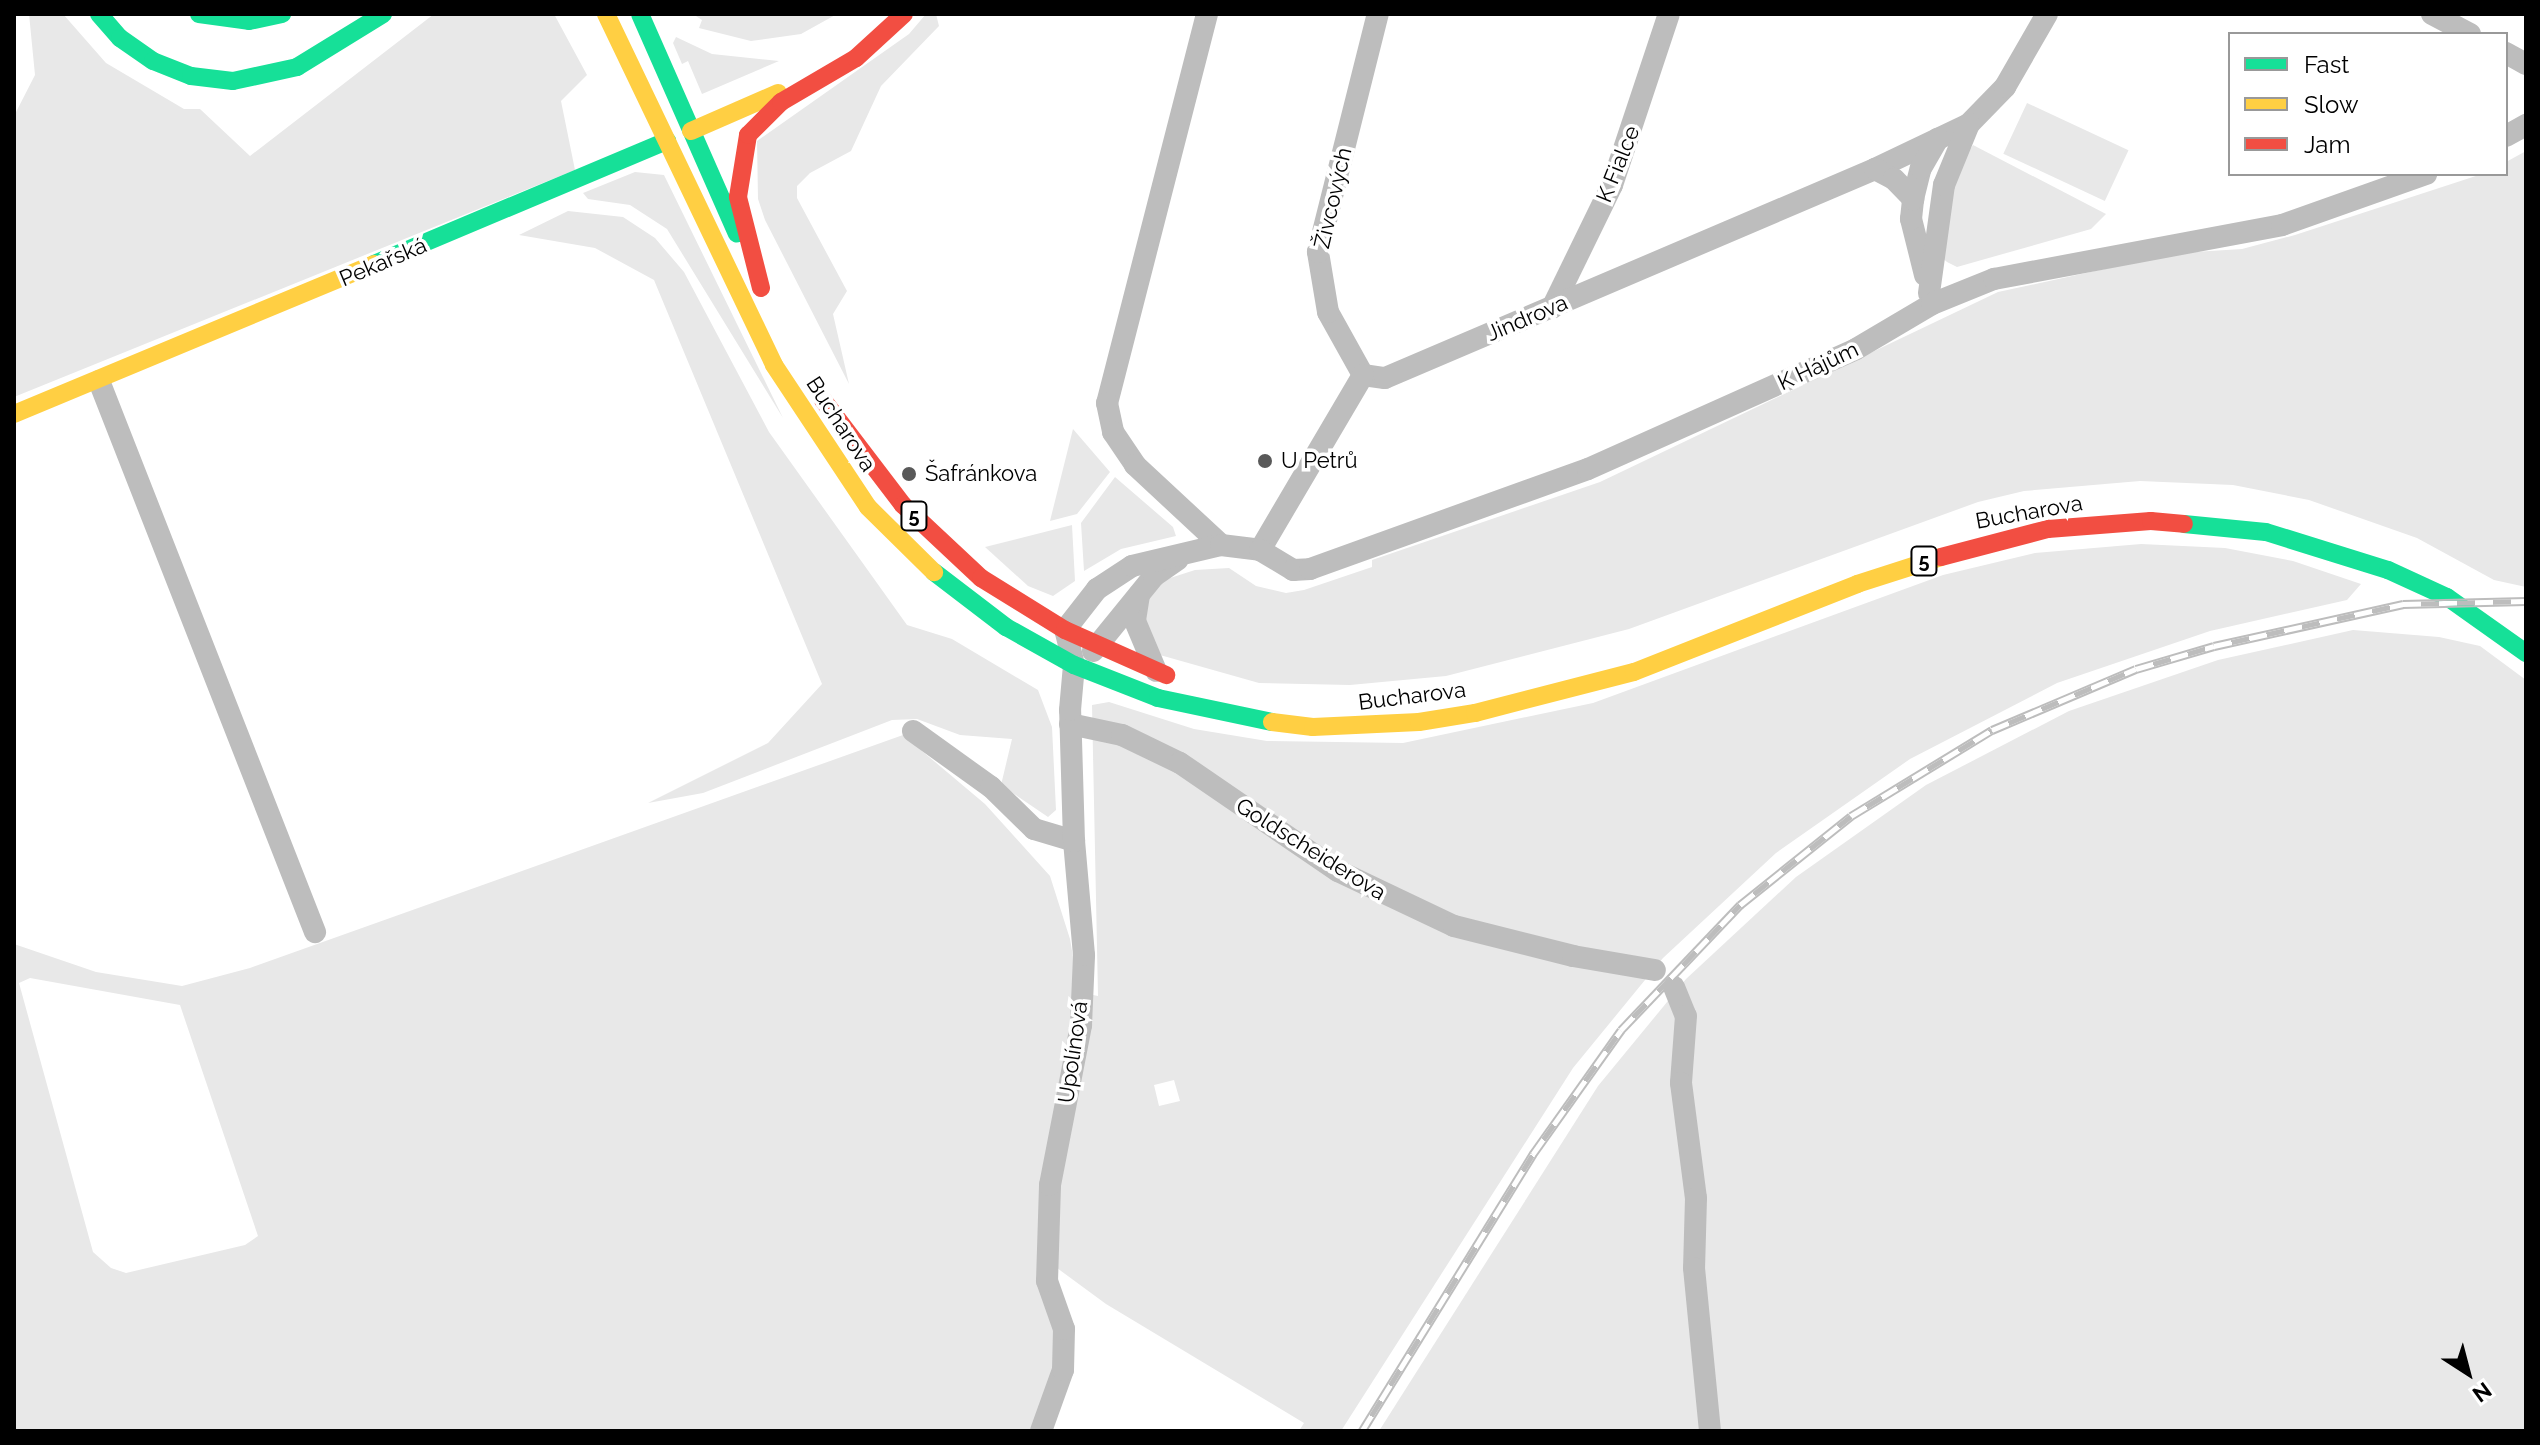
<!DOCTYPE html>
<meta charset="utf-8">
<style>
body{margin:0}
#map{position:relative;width:2540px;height:1445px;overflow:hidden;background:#fff;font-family:Raleway,sans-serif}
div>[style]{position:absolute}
.green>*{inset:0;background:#e8e8e8;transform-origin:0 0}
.street>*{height:22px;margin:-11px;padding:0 11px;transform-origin:11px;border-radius:11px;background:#bdbdbd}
.fast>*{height:18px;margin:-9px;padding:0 9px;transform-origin:9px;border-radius:9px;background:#16e098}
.slow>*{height:18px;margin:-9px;padding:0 9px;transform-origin:9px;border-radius:9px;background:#ffcf43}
.jam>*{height:18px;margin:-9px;padding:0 9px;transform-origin:9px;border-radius:9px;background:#f24e42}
.rail>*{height:9px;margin-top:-4.5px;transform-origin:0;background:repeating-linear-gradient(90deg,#fff 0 18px,#bdbdbd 0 36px);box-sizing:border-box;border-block:2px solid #bdbdbd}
.dots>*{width:22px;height:22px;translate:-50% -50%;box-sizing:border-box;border:4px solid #fff;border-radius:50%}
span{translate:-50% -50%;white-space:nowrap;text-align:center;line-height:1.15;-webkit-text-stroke:7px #fff;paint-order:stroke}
.shield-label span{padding:2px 6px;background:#fff;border:2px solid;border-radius:6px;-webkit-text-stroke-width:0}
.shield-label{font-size:20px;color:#000;font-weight:700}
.street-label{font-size:22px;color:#000}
.poi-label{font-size:22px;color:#000}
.left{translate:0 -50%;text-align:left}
.frame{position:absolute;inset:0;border:16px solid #000;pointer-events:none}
.legend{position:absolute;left:2228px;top:32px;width:280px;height:144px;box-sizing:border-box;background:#fff;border:2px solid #999;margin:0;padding:10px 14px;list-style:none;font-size:24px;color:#000}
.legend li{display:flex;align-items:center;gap:16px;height:40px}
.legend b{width:40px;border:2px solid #999}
.north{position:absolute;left:2428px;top:1333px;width:80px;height:80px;-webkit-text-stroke:6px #fff;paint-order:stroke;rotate:144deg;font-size:22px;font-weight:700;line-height:32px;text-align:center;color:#000}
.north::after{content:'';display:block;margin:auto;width:28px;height:36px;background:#000;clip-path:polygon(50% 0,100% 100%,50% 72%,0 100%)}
</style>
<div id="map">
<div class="green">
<i style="clip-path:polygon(29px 14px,63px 14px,106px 63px,184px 109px,200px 109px,250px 156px,434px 14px,554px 14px,587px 75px,561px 101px,575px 170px,14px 397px,14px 116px,35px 75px)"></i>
<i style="clip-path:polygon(693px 14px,837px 14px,801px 34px,751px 41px,699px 28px,702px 20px)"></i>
<i style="clip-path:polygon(926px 14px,936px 14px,939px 26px,881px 86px,851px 151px,810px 173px,797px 186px,797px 198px,847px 291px,833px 314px,849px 384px,765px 220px,758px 199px,757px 141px,909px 34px)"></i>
<i style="clip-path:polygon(676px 37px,712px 54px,779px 61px,702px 94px,688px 61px,682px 64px,673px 43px)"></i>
<i style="left:2027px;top:103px;width:112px;height:56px;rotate:25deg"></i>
<i style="clip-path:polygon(1973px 145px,2106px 214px,2091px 229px,1957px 267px,1947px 262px,1939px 255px,1952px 178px)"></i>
<i style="clip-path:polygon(2526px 151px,2526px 587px,2494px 580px,2417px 538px,2309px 500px,2233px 485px,2140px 481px,2024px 491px,1978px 502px,1629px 629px,1446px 676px,1350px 685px,1259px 683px,1160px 655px,1143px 617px,1150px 592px,1167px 579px,1195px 570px,1229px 568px,1256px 586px,1286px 593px,1304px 590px,1372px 567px,1372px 560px,1600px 482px,1998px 292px,2178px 253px,2242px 249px,2295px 235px,2482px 174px,2506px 174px,2506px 162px)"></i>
<i style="clip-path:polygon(635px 172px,664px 175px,783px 418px,667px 229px,630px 205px,588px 199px,583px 193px)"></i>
<i style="clip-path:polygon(568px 211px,623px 217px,655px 238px,684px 272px,769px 432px,907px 625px,952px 639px,1038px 690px,1052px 727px,1056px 810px,1048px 817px,1001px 785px,1012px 739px,960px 735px,917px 719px,892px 720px,703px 793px,648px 803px,768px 743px,822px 684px,654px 280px,595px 248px,519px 235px)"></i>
<i style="clip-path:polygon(1073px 429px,1110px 472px,1077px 514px,1050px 521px)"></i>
<i style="clip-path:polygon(1115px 477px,1173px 527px,1176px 536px,1121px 549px,1084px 571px,1081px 523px)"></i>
<i style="clip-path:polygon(1072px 525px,1075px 581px,1053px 596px,1028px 586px,985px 547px)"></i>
<i style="clip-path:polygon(evenodd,2141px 544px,2225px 548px,2293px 561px,2361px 584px,2347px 600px,2210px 631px,2057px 683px,1910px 759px,1776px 853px,1663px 958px,1573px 1068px,1341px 1431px,1299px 1431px,1304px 1423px,1106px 1304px,1057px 1268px,1053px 1269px,1072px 1325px,1049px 1431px,14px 1431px,14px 944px,96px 972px,182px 986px,250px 968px,903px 735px,985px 804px,1050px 876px,1070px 939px,1079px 992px,1098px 996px,1092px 705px,1109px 702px,1194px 729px,1267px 741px,1403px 743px,1593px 703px,1943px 575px,2035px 553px,2141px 544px,30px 978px,180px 1005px,258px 1236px,245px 1245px,126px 1273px,111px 1268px,93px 1252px,19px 983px,30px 978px,2141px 544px,1174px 1080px,1180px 1101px,1159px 1106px,1154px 1085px,1174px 1080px)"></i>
<i style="clip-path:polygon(2353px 630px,2439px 637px,2480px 646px,2526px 680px,2526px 1431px,1379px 1431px,1598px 1086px,1686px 979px,1796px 877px,1926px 785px,2069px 711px,2218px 660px)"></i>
</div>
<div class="street">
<i style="left:1207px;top:14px;width:402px;rotate:104.4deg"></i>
<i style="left:1107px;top:403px;width:30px;rotate:78deg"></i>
<i style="left:1113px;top:432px;width:40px;rotate:56deg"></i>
<i style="left:1135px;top:465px;width:117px;rotate:42.9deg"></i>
<i style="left:2432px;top:14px;width:43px;rotate:27.8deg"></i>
<i style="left:2506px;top:53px;width:23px;rotate:29deg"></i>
<i style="left:2506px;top:136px;width:23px;rotate:-29deg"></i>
<i style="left:1875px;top:169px;width:104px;rotate:-25.6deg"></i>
<i style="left:1969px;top:124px;width:52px;rotate:-45.8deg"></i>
<i style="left:2005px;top:87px;width:84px;rotate:-60.1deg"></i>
<i style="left:1925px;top:275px;width:58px;rotate:-104deg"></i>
<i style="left:1911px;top:219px;width:20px;rotate:-84deg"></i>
<i style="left:1913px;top:199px;width:32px;rotate:-76deg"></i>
<i style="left:1921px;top:168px;width:34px;rotate:-60deg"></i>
<i style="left:1929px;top:293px;width:109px;rotate:-82.1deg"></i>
<i style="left:1944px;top:185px;width:66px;rotate:-67.7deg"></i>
<i style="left:1552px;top:308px;width:137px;rotate:-64deg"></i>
<i style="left:1612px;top:185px;width:180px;rotate:-71.6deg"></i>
<i style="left:1363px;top:375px;width:22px;rotate:8deg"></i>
<i style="left:1385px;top:378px;width:533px;rotate:-23.1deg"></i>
<i style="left:1875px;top:169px;width:21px;rotate:28deg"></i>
<i style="left:1894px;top:179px;width:28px;rotate:46deg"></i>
<i style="left:1363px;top:375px;width:72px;rotate:-119.1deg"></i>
<i style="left:1328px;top:312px;width:61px;rotate:-99.5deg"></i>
<i style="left:1318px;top:252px;width:245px;rotate:-75.9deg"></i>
<i style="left:99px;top:381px;width:592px;rotate:68.59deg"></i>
<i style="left:1260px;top:550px;width:203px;rotate:-59.5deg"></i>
<i style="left:1139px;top:595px;width:26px;rotate:99deg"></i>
<i style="left:1135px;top:621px;width:54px;rotate:67.2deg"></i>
<i style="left:1093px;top:651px;width:97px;rotate:-50.9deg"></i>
<i style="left:1154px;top:576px;width:29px;rotate:-35deg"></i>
<i style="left:1070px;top:724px;width:53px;rotate:11.9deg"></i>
<i style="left:1122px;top:735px;width:64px;rotate:25.8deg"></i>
<i style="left:1180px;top:763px;width:191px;rotate:34.4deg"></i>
<i style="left:1338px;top:871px;width:128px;rotate:25.4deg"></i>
<i style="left:1454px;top:926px;width:123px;rotate:14.1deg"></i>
<i style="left:1573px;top:956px;width:83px;rotate:9.7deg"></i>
<i style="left:913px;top:731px;width:96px;rotate:35.7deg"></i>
<i style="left:991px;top:787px;width:60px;rotate:44.3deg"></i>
<i style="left:1034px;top:829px;width:42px;rotate:16.7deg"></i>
<i style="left:1674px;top:987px;width:31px;rotate:68deg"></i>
<i style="left:1686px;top:1016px;width:67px;rotate:94.3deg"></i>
<i style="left:1681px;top:1083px;width:116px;rotate:82.6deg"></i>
<i style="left:1696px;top:1198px;width:70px;rotate:91.6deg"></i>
<i style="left:1694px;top:1268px;width:164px;rotate:84.4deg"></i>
<i style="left:1041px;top:1431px;width:65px;rotate:-70.2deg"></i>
<i style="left:1063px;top:1370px;width:41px;rotate:-88.6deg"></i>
<i style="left:1064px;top:1329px;width:51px;rotate:-109.5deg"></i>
<i style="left:1047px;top:1281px;width:96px;rotate:-88.2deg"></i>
<i style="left:1050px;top:1185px;width:163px;rotate:-79deg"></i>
<i style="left:1081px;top:1025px;width:70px;rotate:-87.5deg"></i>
<i style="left:1084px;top:955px;width:114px;rotate:-95deg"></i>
<i style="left:1074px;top:841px;width:131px;rotate:-91.7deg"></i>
<i style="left:1070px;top:710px;width:45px;rotate:-84.9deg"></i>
<i style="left:1074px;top:665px;width:36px;rotate:-104deg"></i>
<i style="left:1065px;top:630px;width:52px;rotate:-52deg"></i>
<i style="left:1097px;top:589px;width:42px;rotate:-33.3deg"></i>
<i style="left:1132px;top:566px;width:91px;rotate:-13.3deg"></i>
<i style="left:1221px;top:545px;width:39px;rotate:7deg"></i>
<i style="left:1260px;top:550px;width:39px;rotate:31deg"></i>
<i style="left:1293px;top:570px;width:17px;rotate:-3deg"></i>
<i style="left:1310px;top:569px;width:295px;rotate:-19.8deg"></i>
<i style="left:1588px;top:469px;width:294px;rotate:-24.1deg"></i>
<i style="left:1856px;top:349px;width:88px;rotate:-30.6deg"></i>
<i style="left:1932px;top:304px;width:67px;rotate:-22deg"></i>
<i style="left:1994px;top:279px;width:293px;rotate:-10.6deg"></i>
<i style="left:2282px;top:225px;width:153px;rotate:-19.5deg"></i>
</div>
<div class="fast">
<i style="left:99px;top:14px;width:32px;rotate:49deg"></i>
<i style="left:120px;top:38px;width:40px;rotate:34.9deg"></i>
<i style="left:153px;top:61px;width:41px;rotate:21.5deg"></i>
<i style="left:191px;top:76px;width:42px;rotate:6.8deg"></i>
<i style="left:233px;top:81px;width:66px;rotate:-12.3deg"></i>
<i style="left:297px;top:67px;width:101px;rotate:-31.6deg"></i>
<i style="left:199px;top:14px;width:50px;rotate:8deg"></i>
<i style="left:249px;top:21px;width:34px;rotate:-12deg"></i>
<i style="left:640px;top:14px;width:240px;rotate:66.2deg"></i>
<i style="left:374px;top:264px;width:318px;rotate:-22.8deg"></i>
<i style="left:2184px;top:524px;width:82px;rotate:5.6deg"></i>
<i style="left:2266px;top:532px;width:128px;rotate:17.3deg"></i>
<i style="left:2388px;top:570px;width:65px;rotate:24.6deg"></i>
<i style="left:2447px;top:597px;width:97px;rotate:35.3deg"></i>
<i style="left:934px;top:572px;width:91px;rotate:37.4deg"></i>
<i style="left:1006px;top:627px;width:78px;rotate:29.2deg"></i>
<i style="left:1074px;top:665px;width:90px;rotate:21.4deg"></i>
<i style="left:1158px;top:698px;width:116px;rotate:11.9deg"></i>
</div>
<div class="slow">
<i style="left:606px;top:14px;width:389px;rotate:64.4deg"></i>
<i style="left:774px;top:365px;width:170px;rotate:56.5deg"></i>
<i style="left:868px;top:507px;width:93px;rotate:44.6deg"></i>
<i style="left:691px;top:131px;width:95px;rotate:-23.6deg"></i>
<i style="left:14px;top:414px;width:390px;rotate:-22.6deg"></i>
<i style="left:1272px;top:722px;width:41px;rotate:7deg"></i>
<i style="left:1313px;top:727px;width:106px;rotate:-2.7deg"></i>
<i style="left:1419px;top:722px;width:57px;rotate:-9.1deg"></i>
<i style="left:1475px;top:713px;width:164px;rotate:-14.5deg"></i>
<i style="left:1634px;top:672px;width:240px;rotate:-21.5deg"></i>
<i style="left:1857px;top:584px;width:88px;rotate:-17.8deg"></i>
</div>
<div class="jam">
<i style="left:761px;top:288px;width:94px;rotate:-104.2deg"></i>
<i style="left:738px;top:197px;width:63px;rotate:-80.8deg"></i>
<i style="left:748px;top:135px;width:47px;rotate:-45deg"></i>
<i style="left:781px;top:102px;width:87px;rotate:-30.4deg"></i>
<i style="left:856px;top:58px;width:65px;rotate:-42.5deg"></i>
<i style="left:823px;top:400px;width:132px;rotate:52.7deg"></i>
<i style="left:903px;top:505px;width:107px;rotate:43.1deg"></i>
<i style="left:981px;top:578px;width:99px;rotate:31.8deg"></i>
<i style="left:1065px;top:630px;width:111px;rotate:24deg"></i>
<i style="left:1941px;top:557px;width:111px;rotate:-14.7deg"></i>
<i style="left:2048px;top:529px;width:103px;rotate:-4.4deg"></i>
<i style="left:2151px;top:521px;width:33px;rotate:5deg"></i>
</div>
<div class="rail">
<i style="left:1362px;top:1431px;width:326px;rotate:-58.3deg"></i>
<i style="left:1533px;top:1154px;width:152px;rotate:-54.6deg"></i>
<i style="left:1621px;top:1030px;width:173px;rotate:-46.4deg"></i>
<i style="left:1740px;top:905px;width:142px;rotate:-38.7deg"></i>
<i style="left:1851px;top:816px;width:165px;rotate:-31.4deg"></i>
<i style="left:1992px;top:730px;width:156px;rotate:-23deg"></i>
<i style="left:2136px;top:669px;width:81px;rotate:-16.4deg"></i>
<i style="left:2214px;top:646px;width:194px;rotate:-12.5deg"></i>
<i style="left:2403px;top:604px;width:123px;rotate:-1.4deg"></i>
</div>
<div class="dots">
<i style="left:1265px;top:461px;background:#595959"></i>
<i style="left:909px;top:474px;background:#595959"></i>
</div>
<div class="shield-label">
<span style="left:914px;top:516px">5</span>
<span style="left:1924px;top:561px">5</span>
</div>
<div class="street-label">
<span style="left:1618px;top:164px;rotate:-68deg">K Fialce</span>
<span style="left:1333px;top:198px;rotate:-77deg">Živcových</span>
<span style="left:383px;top:262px;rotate:-23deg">Pekařská</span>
<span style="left:1527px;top:318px;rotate:-23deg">Jindrova</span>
<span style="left:1818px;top:366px;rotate:-25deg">K Hájům</span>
<span style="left:841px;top:424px;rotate:57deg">Bucharova</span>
<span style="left:2029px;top:512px;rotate:-10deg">Bucharova</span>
<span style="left:1412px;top:696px;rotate:-7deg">Bucharova</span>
<span style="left:1311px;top:849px;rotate:32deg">Goldscheiderova</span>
<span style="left:1073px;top:1052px;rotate:-82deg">Upolínová</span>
</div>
<div class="poi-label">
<span class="left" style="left:1281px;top:461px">U Petrů</span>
<span class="left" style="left:925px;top:474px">Šafránkova</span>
</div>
<div class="frame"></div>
<ul class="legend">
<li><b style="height:10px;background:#16e098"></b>Fast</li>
<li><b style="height:10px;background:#ffcf43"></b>Slow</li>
<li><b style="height:10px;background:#f24e42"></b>Jam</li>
</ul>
<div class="north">N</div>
</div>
